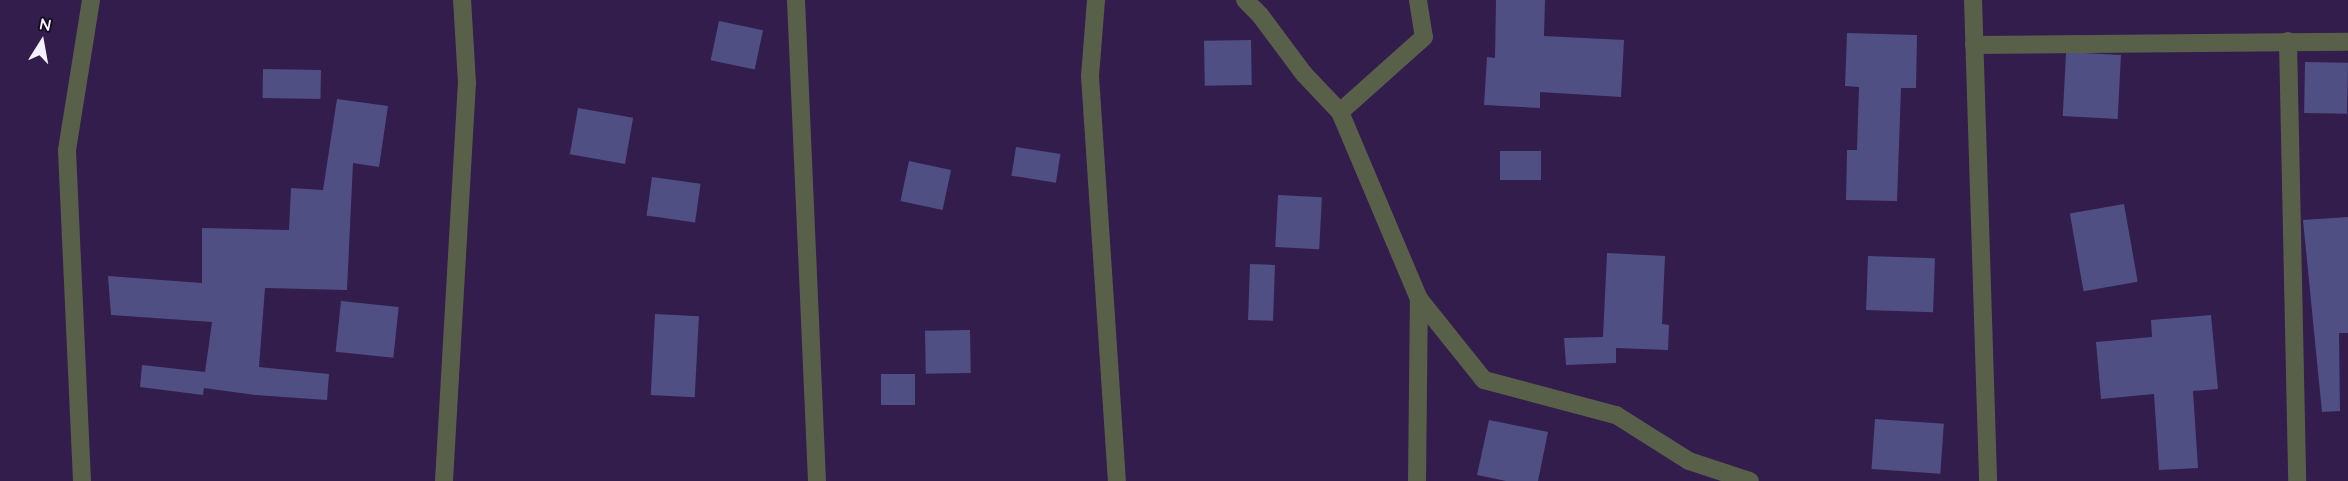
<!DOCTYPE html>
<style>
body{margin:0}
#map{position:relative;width:2348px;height:481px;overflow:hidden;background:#321d4c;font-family:Quicksand,sans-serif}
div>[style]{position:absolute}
.building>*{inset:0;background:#4f4f83;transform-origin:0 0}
.minor>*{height:18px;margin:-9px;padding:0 9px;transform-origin:9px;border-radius:9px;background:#596049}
span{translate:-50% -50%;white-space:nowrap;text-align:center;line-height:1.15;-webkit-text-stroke:4.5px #160d22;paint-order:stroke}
.north{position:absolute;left:12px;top:12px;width:60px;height:60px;-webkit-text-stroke:4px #160d22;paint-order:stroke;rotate:11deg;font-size:16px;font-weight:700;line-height:24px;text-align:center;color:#f6f1fe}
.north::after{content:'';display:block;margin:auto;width:21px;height:27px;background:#f6f1fe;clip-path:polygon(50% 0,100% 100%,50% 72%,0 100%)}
</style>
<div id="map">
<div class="building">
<i style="clip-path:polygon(1496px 0,1545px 0,1544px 36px,1624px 40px,1621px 97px,1540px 92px,1540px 108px,1484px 105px,1487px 57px,1495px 58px)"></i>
<i style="left:719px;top:21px;width:45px;height:40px;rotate:12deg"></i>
<i style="clip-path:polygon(1847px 33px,1917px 35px,1916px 88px,1901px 88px,1897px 201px,1846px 200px,1847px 150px,1857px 150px,1859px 87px,1845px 86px)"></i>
<i style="left:1251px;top:40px;width:45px;height:47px;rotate:89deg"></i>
<i style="left:2121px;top:55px;width:64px;height:55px;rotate:93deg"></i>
<i style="left:2305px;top:62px;width:43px;height:51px;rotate:1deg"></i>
<i style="left:263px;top:69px;width:58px;height:29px;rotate:1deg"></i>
<i style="clip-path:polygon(337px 99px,388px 106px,379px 167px,353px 163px,347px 290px,265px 288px,259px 367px,329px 374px,327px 400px,255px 395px,204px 388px,203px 395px,140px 387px,142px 365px,205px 372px,212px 322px,111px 315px,108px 276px,202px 283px,202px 228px,289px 230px,291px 188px,323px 190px)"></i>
<i style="left:578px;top:108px;width:56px;height:47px;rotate:10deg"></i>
<i style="left:1016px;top:147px;width:45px;height:29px;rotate:9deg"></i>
<i style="left:1500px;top:151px;width:41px;height:29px"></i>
<i style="left:909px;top:161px;width:43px;height:41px;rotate:12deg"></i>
<i style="left:652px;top:177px;width:49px;height:39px;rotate:8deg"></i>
<i style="left:1278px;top:195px;width:44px;height:52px;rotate:3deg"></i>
<i style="left:2124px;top:204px;width:79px;height:55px;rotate:80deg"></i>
<i style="clip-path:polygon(2348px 217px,2348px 333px,2339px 333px,2340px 411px,2322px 412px,2303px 220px)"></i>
<i style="clip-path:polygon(1607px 253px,1665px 256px,1662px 324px,1669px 325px,1668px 350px,1616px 348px,1616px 363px,1566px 365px,1564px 338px,1603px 337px)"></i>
<i style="left:1868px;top:256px;width:67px;height:54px;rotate:2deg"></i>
<i style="left:1250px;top:264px;width:25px;height:56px;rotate:2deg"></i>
<i style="left:341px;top:301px;width:58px;height:51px;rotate:6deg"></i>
<i style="left:655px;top:314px;width:44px;height:81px;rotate:3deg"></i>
<i style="clip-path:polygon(2211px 315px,2218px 389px,2193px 391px,2198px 468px,2159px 470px,2154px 394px,2101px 399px,2096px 342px,2152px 337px,2151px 320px)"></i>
<i style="left:970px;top:330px;width:43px;height:45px;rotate:89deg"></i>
<i style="left:881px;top:374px;width:34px;height:31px"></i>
<i style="left:1875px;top:419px;width:69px;height:50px;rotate:4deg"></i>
<i style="clip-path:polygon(1489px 420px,1548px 432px,1538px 481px,1506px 481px,1477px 475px)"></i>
</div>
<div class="minor">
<i style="left:796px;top:0;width:481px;rotate:87.5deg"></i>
<i style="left:1096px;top:0;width:76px;rotate:94.5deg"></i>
<i style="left:1090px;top:76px;width:406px;rotate:86.2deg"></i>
<i style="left:1245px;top:0;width:21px;rotate:45deg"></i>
<i style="left:1260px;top:15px;width:74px;rotate:53.3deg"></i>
<i style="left:1304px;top:74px;width:52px;rotate:46.5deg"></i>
<i style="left:1418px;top:0;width:37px;rotate:81deg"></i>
<i style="left:1424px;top:37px;width:113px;rotate:138.2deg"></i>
<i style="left:1340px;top:112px;width:203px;rotate:67.1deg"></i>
<i style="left:1419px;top:299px;width:104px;rotate:51.3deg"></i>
<i style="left:1484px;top:380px;width:137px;rotate:14.9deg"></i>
<i style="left:1616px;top:415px;width:86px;rotate:32.2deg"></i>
<i style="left:1689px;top:461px;width:64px;rotate:18.2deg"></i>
<i style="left:1973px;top:0;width:481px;rotate:88.2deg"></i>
<i style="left:2288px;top:41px;width:440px;rotate:88.8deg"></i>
<i style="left:1974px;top:45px;width:374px;rotate:-0.5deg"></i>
<i style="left:82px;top:481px;width:331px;rotate:-92.6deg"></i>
<i style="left:67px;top:150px;width:152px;rotate:-80.9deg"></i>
<i style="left:444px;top:481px;width:399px;rotate:-86.7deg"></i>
<i style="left:467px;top:83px;width:83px;rotate:-93.4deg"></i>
<i style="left:1417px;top:481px;width:182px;rotate:-89.4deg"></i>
</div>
<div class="north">N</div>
</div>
